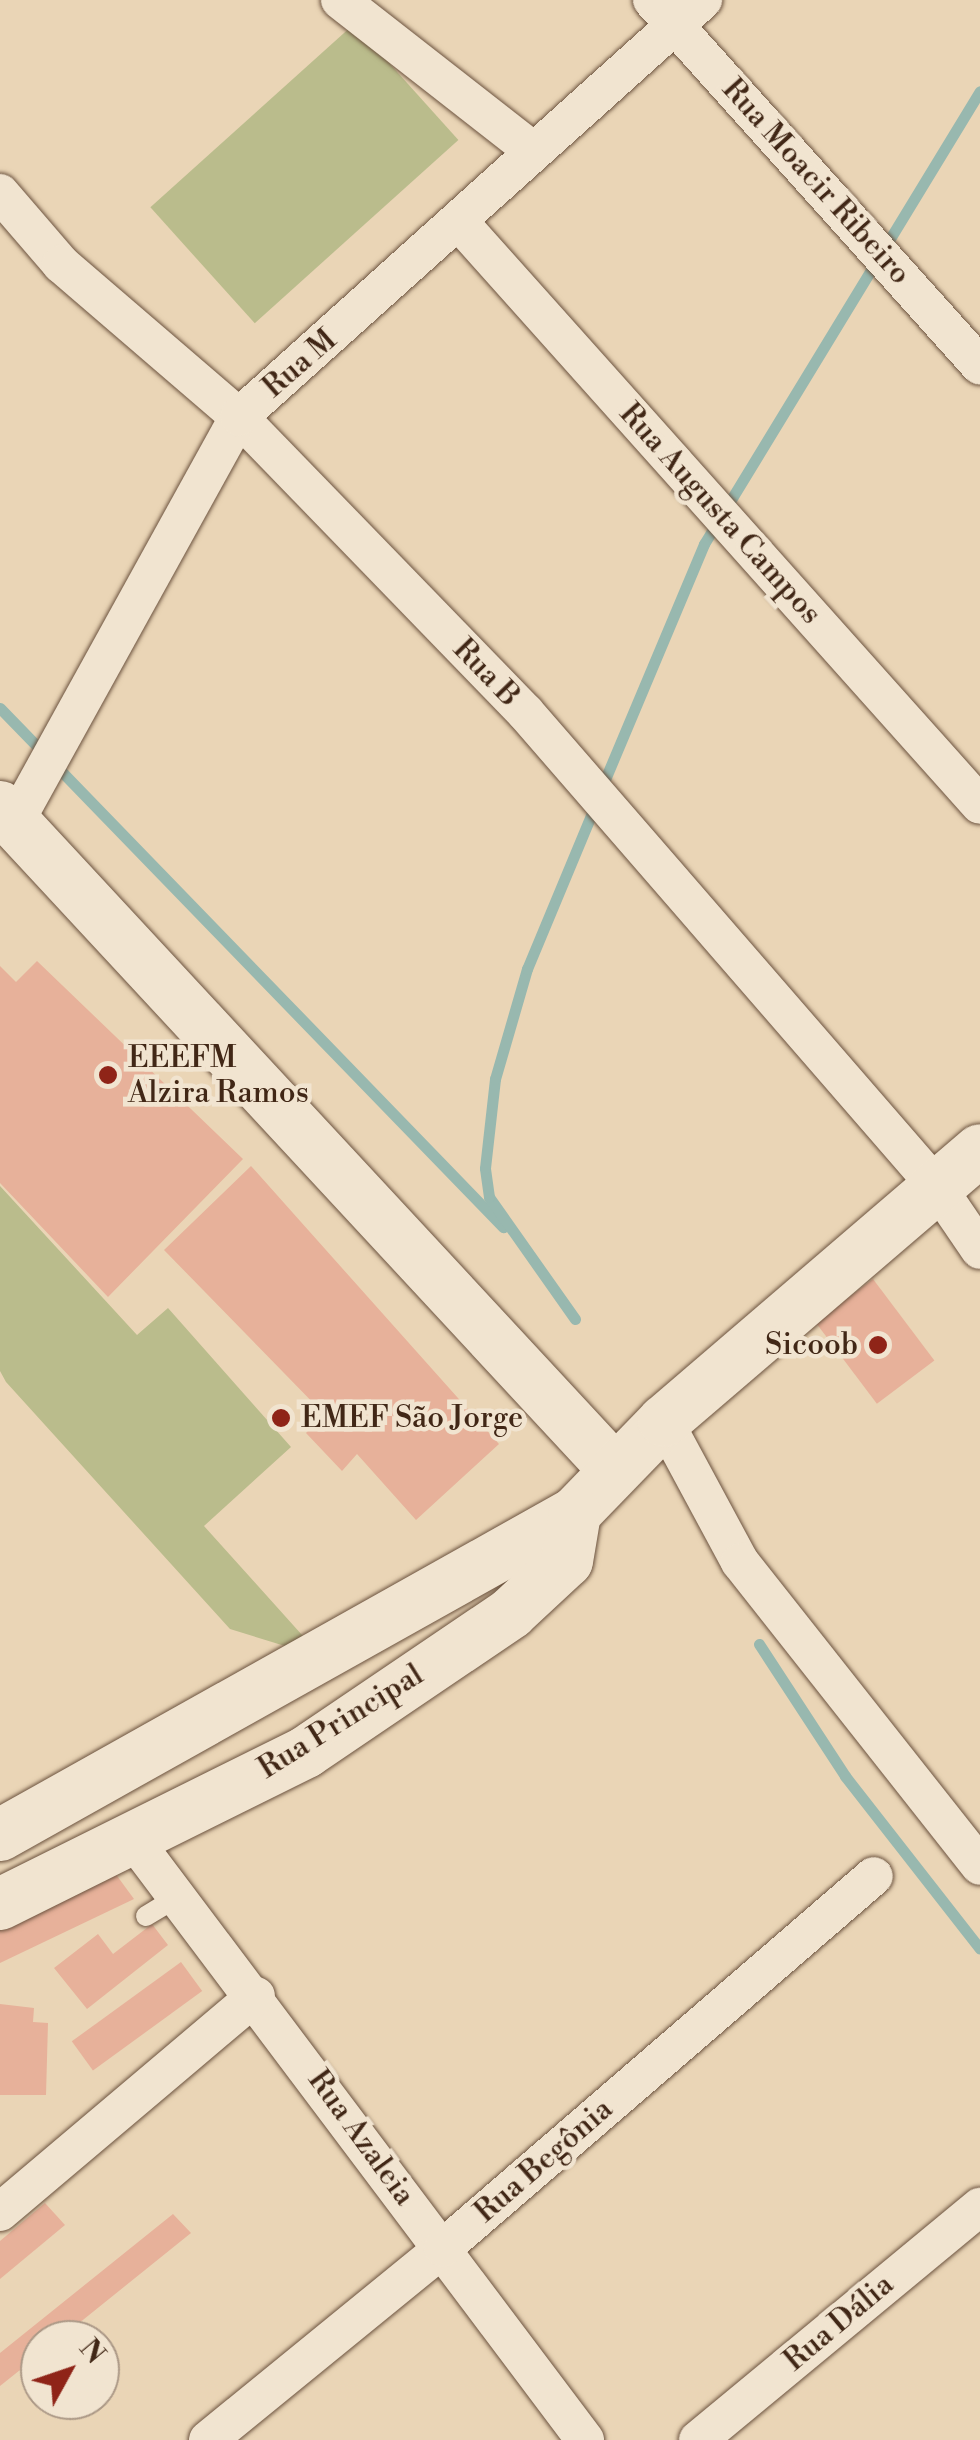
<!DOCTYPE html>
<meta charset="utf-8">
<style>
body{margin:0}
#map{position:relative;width:980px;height:2440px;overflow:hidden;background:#ead5b6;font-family:"Libre Bodoni",serif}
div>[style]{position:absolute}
.green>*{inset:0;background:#babc8c;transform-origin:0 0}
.stream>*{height:11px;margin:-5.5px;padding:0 5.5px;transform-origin:5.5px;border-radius:5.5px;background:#98b8af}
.building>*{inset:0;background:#e7b19a;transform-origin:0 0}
.roads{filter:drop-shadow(0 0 2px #6b523e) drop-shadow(0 0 2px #6b523e)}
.lane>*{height:20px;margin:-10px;padding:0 10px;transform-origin:10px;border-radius:10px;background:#f1e4d0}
.street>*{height:38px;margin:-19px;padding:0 19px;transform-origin:19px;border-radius:19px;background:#f1e4d0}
.secondary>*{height:52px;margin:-26px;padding:0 26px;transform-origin:26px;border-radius:26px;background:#f1e4d0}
.dots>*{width:28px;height:28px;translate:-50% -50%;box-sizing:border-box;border:5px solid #f1e4d0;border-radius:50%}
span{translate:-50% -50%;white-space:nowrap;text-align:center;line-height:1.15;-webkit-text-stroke:9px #f1e4d0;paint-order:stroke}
.street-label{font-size:30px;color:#412716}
.poi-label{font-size:30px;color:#412716}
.left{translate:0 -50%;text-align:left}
.right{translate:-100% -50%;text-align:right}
.north{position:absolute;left:20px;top:2320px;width:100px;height:100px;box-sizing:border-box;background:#f1e4d0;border:2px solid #ab9886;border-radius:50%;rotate:50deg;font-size:28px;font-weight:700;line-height:40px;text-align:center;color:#412716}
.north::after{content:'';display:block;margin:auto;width:35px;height:45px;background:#8f2418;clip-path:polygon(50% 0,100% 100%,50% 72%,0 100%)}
</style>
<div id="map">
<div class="green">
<i style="left:354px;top:24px;width:156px;height:274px;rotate:48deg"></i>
<i style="clip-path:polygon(0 1186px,137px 1335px,168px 1308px,291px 1447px,204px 1526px,311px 1645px,298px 1650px,230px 1629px,6px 1382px,0 1371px)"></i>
</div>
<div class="stream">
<i style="left:0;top:708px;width:723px;rotate:45.9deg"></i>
<i style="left:601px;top:789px;width:266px;rotate:-67.2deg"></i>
<i style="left:704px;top:544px;width:530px;rotate:-58.65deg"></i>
<i style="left:575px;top:1319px;width:149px;rotate:-125.2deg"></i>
<i style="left:489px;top:1197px;width:29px;rotate:-98deg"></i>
<i style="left:485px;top:1168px;width:90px;rotate:-83.6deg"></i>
<i style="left:495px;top:1079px;width:115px;rotate:-73.8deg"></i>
<i style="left:527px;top:969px;width:177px;rotate:-67.4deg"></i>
<i style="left:759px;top:1644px;width:158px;rotate:56.9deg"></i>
<i style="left:845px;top:1776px;width:219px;rotate:52deg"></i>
</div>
<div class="building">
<i style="clip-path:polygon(37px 961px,243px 1159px,108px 1297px,0 1183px,0 966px,16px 982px)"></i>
<i style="clip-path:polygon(251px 1166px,499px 1444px,416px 1520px,357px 1454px,342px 1471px,306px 1433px,324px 1414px,164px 1250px)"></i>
<i style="left:873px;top:1279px;width:102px;height:72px;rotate:53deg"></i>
<i style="clip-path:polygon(112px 1869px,134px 1899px,0 1963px,0 1925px)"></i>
<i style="clip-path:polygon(152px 1924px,168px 1945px,87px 2009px,54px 1968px,98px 1934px,113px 1954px)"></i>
<i style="left:181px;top:1962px;width:36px;height:135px;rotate:54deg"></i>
<i style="clip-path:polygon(0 2004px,34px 2008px,33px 2022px,48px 2023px,46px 2095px,0 2095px)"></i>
<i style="clip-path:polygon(45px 2203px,65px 2225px,0 2279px,0 2241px)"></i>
<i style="clip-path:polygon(173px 2214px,191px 2233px,58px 2340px,40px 2340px,40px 2354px,0 2386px,0 2353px)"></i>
</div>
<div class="roads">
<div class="lane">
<i style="left:146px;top:1916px;width:37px;rotate:-31deg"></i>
</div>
<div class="street">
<i style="left:340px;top:0;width:244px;rotate:38deg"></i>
<i style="left:652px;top:0;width:491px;rotate:48.1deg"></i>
<i style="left:0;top:193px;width:94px;rotate:49.3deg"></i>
<i style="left:61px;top:264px;width:235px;rotate:40.7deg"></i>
<i style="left:239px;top:417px;width:411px;rotate:45.9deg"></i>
<i style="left:525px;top:712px;width:629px;rotate:49.06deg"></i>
<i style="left:937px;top:1187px;width:76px;rotate:55.7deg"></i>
<i style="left:460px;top:223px;width:780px;rotate:48.22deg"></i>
<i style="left:15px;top:822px;width:463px;rotate:-61.1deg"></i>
<i style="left:239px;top:417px;width:624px;rotate:-41.95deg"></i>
<i style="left:664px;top:1421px;width:160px;rotate:61.7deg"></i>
<i style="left:740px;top:1562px;width:387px;rotate:51.7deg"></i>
<i style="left:133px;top:1839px;width:752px;rotate:53.05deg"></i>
<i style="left:0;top:2212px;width:335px;rotate:-40.2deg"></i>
<i style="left:208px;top:2440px;width:303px;rotate:-39.2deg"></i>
<i style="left:443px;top:2248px;width:569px;rotate:-40.8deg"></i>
<i style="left:698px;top:2440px;width:366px;rotate:-39.6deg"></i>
</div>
<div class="secondary">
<i style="left:0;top:807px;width:901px;rotate:47.16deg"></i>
<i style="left:0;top:1835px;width:659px;rotate:-29.25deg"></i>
<i style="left:575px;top:1513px;width:128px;rotate:-45.9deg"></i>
<i style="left:664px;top:1421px;width:416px;rotate:-40.6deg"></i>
<i style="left:0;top:1904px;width:342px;rotate:-26.4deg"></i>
<i style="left:306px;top:1752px;width:248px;rotate:-34.1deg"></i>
<i style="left:511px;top:1613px;width:76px;rotate:-42.9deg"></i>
<i style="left:567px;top:1561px;width:49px;rotate:-80.5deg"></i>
</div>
</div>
<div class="dots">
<i style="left:108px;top:1075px;background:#8f2418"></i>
<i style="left:878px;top:1345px;background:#8f2418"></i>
<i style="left:281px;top:1418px;background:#8f2418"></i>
</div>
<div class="street-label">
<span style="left:816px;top:182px;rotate:48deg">Rua Moacir Ribeiro</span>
<span style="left:300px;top:364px;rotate:-41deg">Rua M</span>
<span style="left:720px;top:514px;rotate:48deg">Rua Augusta Campos</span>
<span style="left:486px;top:673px;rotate:46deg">Rua B</span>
<span style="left:341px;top:1722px;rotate:-32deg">Rua Principal</span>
<span style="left:361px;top:2138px;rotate:54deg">Rua Azaleia</span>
<span style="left:544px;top:2161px;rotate:-41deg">Rua Begônia</span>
<span style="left:839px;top:2323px;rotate:-40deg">Rua Dália</span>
</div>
<div class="poi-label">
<span class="left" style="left:128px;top:1075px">EEEFM<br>Alzira Ramos</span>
<span class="right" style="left:858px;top:1345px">Sicoob</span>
<span class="left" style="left:301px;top:1418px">EMEF São Jorge</span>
</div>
<div class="north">N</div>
</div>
